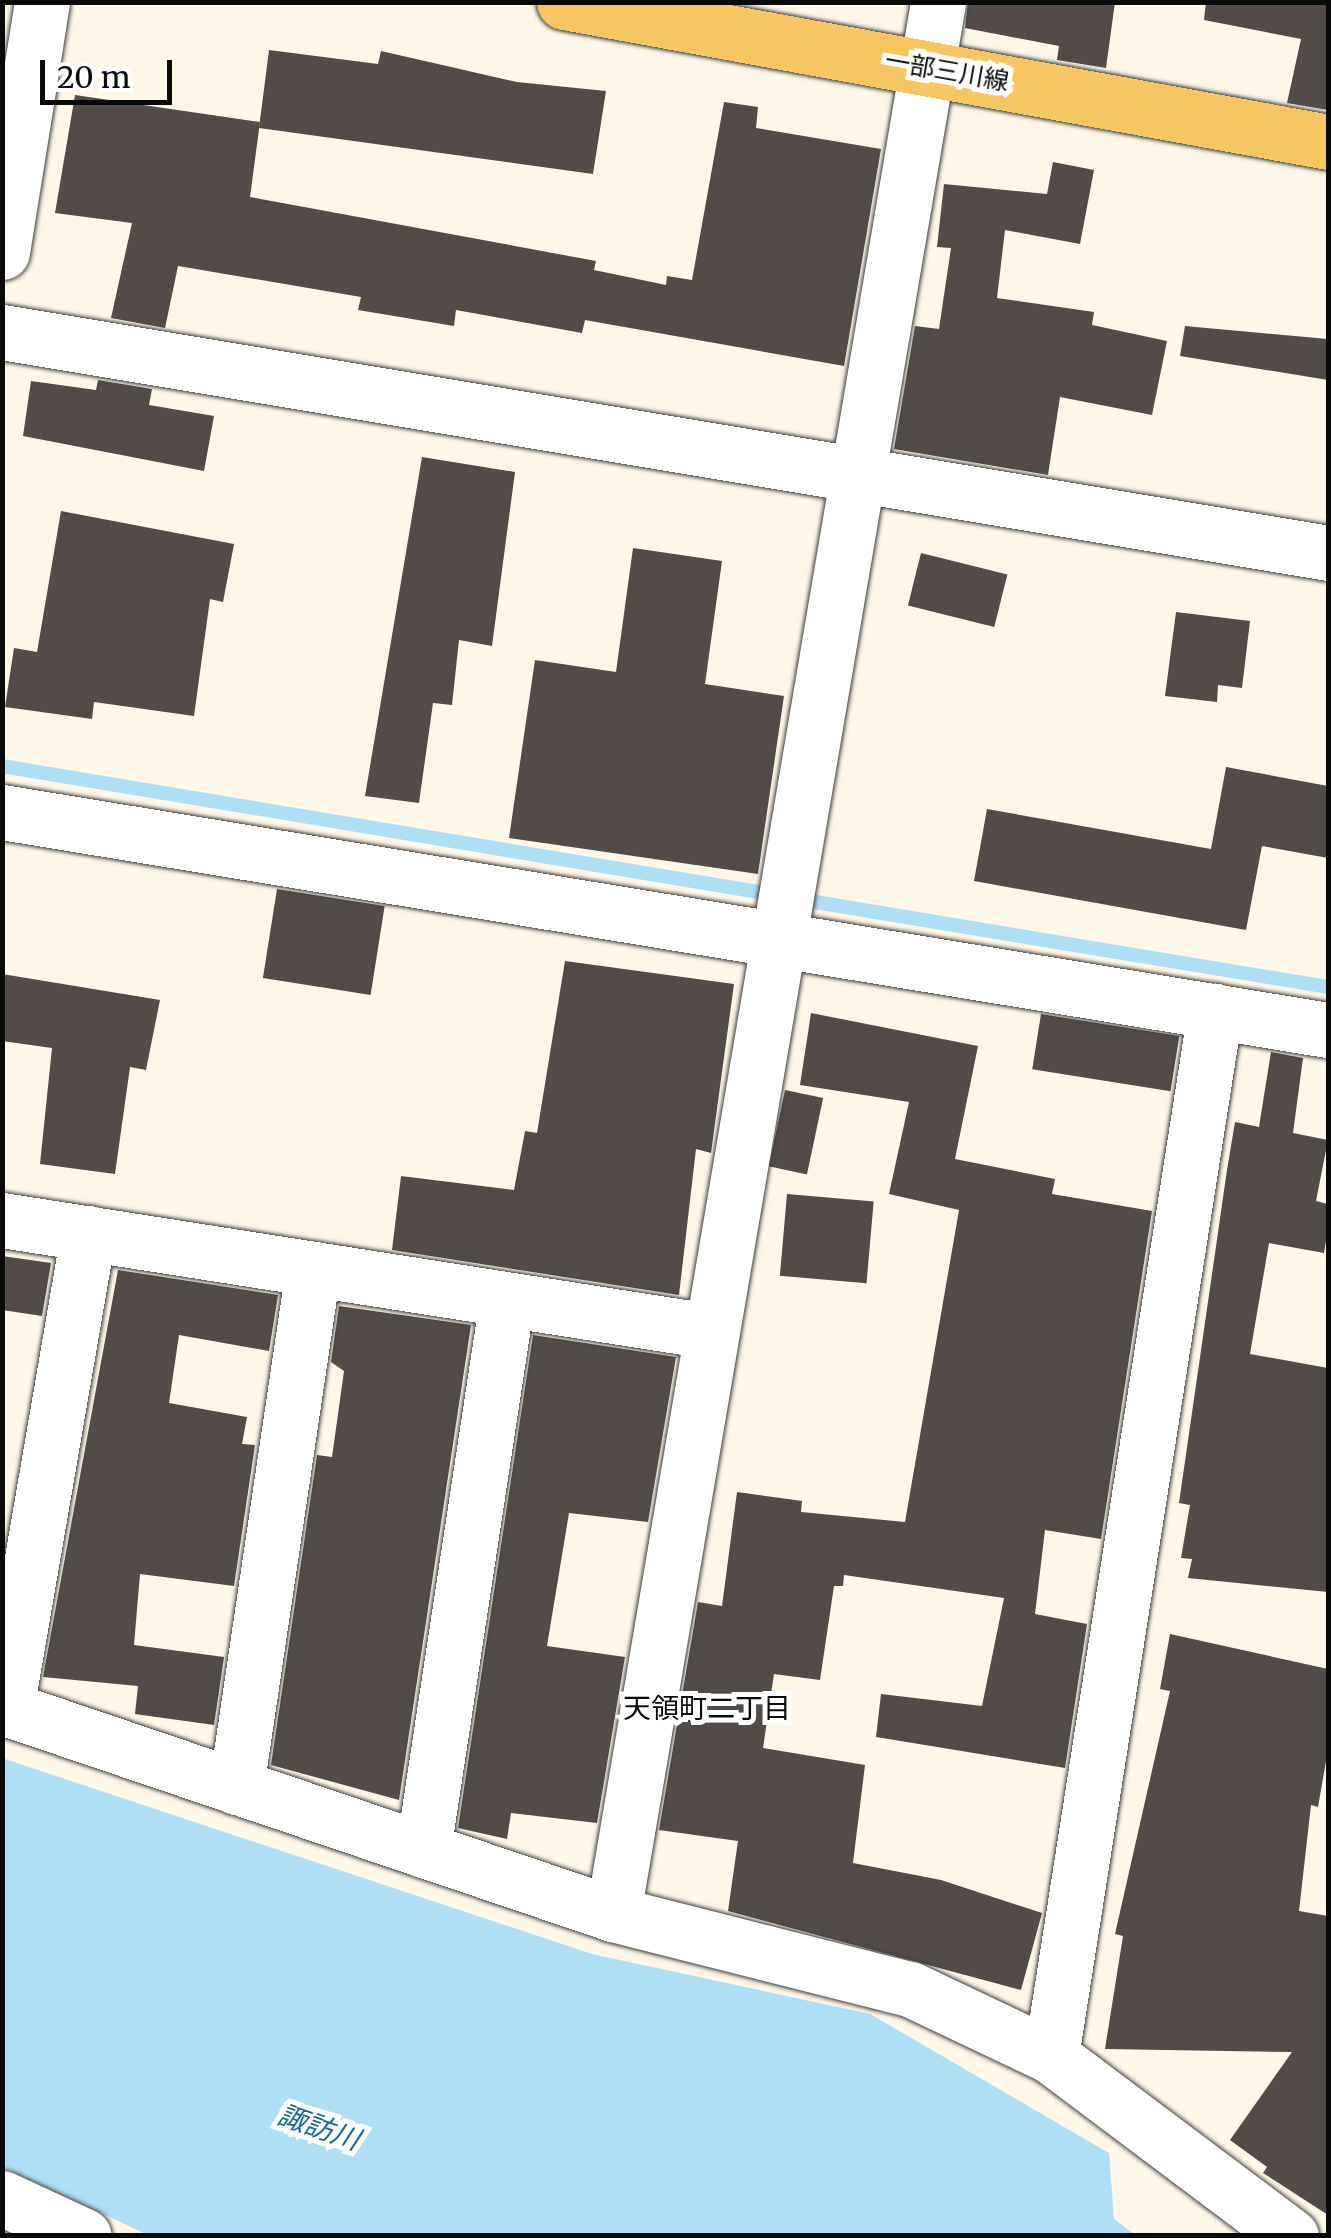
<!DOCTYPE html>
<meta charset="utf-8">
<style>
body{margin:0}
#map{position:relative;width:1331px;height:2238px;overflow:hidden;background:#fff8e8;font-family:Merriweather,"Noto Sans JP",serif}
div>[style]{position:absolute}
.water>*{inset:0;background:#aedff4}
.stream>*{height:14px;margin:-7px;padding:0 7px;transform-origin:7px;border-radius:7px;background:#aedff4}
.building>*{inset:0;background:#524b47;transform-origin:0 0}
.roads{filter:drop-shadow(0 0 2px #3d3d3d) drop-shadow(0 0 2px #3d3d3d)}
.minor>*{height:55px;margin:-27.5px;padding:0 27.5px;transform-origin:27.5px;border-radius:27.5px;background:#fff}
.major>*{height:55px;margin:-27.5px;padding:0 27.5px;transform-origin:27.5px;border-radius:27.5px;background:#f6c661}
span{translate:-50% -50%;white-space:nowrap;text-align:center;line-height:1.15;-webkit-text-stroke:10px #fff;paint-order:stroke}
.street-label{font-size:25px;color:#0a0a0a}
.neighbourhood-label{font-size:28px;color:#0a0a0a}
.water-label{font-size:28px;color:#186998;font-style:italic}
.frame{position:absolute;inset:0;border:5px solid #0a0a0a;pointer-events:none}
.scale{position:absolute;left:40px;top:60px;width:132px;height:45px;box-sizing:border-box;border:5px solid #0a0a0a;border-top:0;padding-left:12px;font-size:30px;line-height:35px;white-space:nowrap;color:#0a0a0a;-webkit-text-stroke:8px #fff;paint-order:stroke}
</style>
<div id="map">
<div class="water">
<i style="clip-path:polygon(2px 1758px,592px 1954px,870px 2014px,1109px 2153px,1114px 2219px,1135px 2235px,148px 2235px,3px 2167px)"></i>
</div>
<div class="stream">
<i style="left:2px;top:766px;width:785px;rotate:9.46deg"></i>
<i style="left:797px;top:899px;width:538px;rotate:9.41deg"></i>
</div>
<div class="building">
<i style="clip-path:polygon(968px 2px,1115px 2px,1106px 68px,1057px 60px,1059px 46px,965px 28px)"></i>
<i style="clip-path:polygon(1206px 2px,1328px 2px,1328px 110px,1287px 103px,1301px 39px,1204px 20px)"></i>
<i style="clip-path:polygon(269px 50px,378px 64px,381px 51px,517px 82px,606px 91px,593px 174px,259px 128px)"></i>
<i style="clip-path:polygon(75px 95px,260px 122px,250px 197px,596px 261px,594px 270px,666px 285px,667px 276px,692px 280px,724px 102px,758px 107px,756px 128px,881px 149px,844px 366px,585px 320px,582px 333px,456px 310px,454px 326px,358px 310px,361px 297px,178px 266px,165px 328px,111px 318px,132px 223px,55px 213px)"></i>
<i style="clip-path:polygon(1053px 162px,1094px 170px,1080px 244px,1005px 230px,997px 298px,1094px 312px,1092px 325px,1167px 341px,1152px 415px,1060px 397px,1048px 475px,894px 449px,915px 326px,939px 329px,951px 248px,937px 247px,944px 184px,1047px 194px)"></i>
<i style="clip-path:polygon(1185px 326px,1328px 339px,1328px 380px,1180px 356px)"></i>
<i style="clip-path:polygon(98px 380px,152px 389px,149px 405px,214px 416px,204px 471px,23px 436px,31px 381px,96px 390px)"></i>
<i style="clip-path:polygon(422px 457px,515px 472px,492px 646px,459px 640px,452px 705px,433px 703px,419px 803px,365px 796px)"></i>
<i style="clip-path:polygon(61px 511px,234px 544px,223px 602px,210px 599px,194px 716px,94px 702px,92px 719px,5px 707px,14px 648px,37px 652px)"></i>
<i style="clip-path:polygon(633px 548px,722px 561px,705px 684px,784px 696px,758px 874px,509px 838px,535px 660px,616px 672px)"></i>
<i style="left:921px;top:553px;width:89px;height:54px;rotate:14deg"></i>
<i style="clip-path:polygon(1176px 612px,1250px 621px,1242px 688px,1218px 685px,1217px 702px,1165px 696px)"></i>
<i style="clip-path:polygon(1226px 767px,1328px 786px,1328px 858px,1262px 846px,1246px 930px,974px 881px,987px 809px,1211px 849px)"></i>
<i style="left:277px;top:889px;width:109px;height:90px;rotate:9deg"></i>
<i style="clip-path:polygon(565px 961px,734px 984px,711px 1153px,696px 1149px,679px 1295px,392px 1250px,401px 1176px,514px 1190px,525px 1131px,537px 1133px)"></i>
<i style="clip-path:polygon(2px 974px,160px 1000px,146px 1070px,130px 1067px,115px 1174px,40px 1164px,52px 1048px,2px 1041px)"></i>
<i style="clip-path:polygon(811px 1013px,978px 1046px,955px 1159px,1055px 1179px,1052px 1194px,1152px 1211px,1101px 1539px,1045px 1530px,1035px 1614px,1087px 1624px,1065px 1768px,876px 1737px,881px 1694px,982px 1706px,1004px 1598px,844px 1575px,843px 1586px,834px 1586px,820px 1680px,774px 1674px,763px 1748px,865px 1765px,853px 1863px,941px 1880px,1042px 1913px,1021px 1990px,728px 1911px,738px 1841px,659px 1830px,698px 1602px,722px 1606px,737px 1492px,802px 1501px,801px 1512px,905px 1522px,959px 1210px,889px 1194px,909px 1102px,800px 1085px)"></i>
<i style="left:1041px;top:1014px;width:140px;height:56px;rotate:9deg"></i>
<i style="clip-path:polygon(1271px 1052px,1303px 1058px,1293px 1133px,1328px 1140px,1316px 1201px,1328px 1204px,1328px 1229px,1324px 1253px,1269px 1243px,1250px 1354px,1328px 1368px,1328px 1592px,1188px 1578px,1192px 1559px,1181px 1558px,1190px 1505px,1179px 1503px,1227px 1170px,1235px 1122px,1259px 1127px)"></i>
<i style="left:785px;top:1090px;width:39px;height:78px;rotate:12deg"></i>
<i style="left:787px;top:1194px;width:87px;height:82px;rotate:5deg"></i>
<i style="clip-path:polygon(2px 1256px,51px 1263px,42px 1316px,2px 1310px)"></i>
<i style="clip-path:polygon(118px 1270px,278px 1295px,269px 1351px,179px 1335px,169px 1403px,247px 1417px,242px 1444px,255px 1445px,234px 1586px,140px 1574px,134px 1645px,224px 1657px,214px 1725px,135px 1714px,138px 1686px,43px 1677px)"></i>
<i style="clip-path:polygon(339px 1306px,471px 1325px,399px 1800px,271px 1765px,317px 1455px,332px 1457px,344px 1371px,331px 1362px)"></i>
<i style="clip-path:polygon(533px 1335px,676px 1357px,648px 1522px,569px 1513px,547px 1646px,625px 1657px,597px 1823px,511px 1813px,507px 1839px,458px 1828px)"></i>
<i style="clip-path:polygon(1170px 1634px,1328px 1669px,1328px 1750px,1318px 1807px,1311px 1805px,1299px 1911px,1328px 1916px,1328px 2215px,1263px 2173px,1267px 2167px,1230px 2140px,1292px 2052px,1105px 2049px,1123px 1936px,1115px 1934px,1170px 1691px,1160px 1689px)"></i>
</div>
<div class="roads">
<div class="minor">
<i style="left:2px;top:252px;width:253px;rotate:-80.9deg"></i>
<i style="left:2px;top:332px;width:1344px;rotate:9.46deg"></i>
<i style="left:2px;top:812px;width:1344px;rotate:9.34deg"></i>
<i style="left:2px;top:1220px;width:716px;rotate:8.92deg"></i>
<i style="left:2px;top:1707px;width:645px;rotate:18.72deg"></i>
<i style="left:613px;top:1914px;width:306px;rotate:14.2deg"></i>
<i style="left:910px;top:1989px;width:156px;rotate:25.4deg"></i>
<i style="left:1051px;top:2056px;width:300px;rotate:36.9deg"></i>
<i style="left:6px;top:1709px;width:483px;rotate:-80.2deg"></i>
<i style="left:236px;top:1787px;width:524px;rotate:-81.54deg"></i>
<i style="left:423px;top:1850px;width:557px;rotate:-81.33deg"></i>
<i style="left:613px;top:1914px;width:1939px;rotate:-80.35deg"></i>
<i style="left:1051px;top:2056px;width:1058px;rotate:-81.08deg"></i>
<i style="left:2px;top:2198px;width:90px;rotate:24.9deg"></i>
</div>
<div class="major">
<i style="left:564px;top:2px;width:777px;rotate:10.38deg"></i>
</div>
</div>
<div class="street-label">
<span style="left:947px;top:71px;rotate:10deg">一部三川線</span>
</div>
<div class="neighbourhood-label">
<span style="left:707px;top:1708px">天領町二丁目</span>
</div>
<div class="water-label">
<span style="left:319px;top:2127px;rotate:19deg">諏訪川</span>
</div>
<div class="frame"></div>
<div class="scale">20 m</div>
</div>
